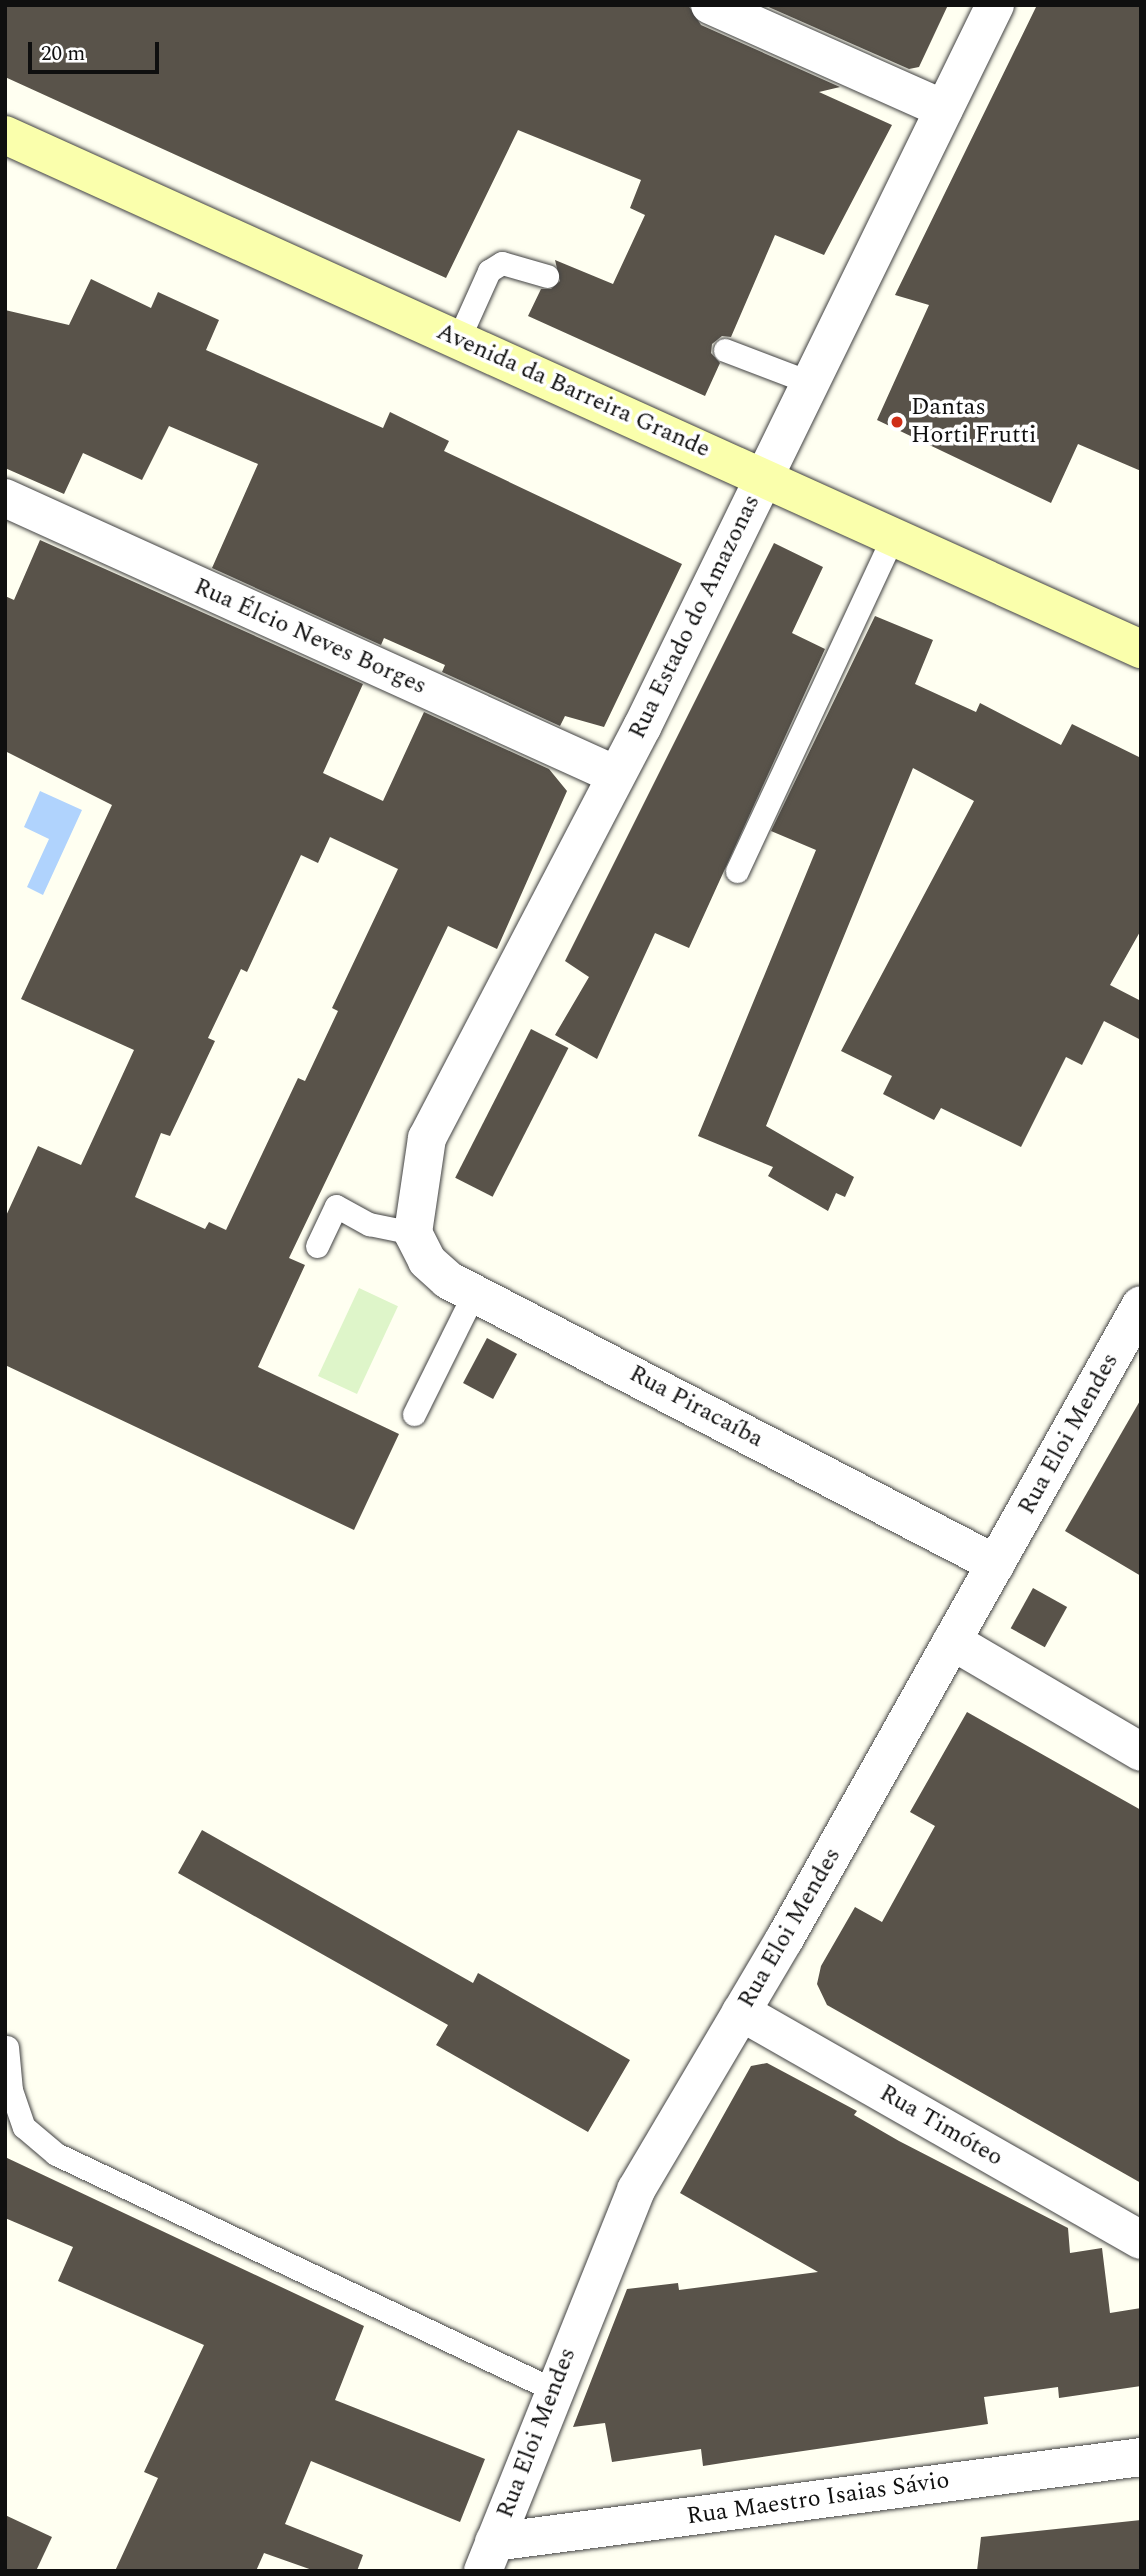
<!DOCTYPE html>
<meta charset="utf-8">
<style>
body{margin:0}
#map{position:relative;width:1146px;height:2576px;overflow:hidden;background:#fffff1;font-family:Spectral,serif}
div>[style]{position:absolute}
.pitch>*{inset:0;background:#def5c9;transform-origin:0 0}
.water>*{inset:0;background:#b0d3fd}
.building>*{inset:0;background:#59534a;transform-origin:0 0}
.roads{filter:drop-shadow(0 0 2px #424242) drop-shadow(0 0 2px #424242)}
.service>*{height:23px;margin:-11.5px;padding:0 11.5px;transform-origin:11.5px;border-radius:11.5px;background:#fff}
.minor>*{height:38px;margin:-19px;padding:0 19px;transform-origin:19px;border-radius:19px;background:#fff}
.secondary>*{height:38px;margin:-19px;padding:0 19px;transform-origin:19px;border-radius:19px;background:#faffac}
.dots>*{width:19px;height:19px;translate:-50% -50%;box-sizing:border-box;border:4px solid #fff;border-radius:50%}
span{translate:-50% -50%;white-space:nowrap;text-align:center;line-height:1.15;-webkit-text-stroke:7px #fff;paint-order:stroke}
.street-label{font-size:24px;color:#0f0f0f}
.poi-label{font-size:24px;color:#0f0f0f}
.left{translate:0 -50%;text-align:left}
.frame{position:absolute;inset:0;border:7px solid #0f0f0f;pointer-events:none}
.scale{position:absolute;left:28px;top:42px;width:131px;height:32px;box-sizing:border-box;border:4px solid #0f0f0f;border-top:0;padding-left:9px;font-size:21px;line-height:24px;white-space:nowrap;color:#0f0f0f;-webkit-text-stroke:5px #fff;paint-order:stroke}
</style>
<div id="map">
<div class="pitch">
<i style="left:359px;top:1288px;width:43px;height:97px;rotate:25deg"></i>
</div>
<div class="water">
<i style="clip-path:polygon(40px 791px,82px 810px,43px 895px,27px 887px,49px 839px,24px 827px)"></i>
</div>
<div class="building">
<i style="clip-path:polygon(5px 5px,688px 5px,701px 25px,840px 87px,819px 92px,892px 125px,824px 255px,775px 235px,731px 337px,722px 336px,712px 344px,711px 353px,720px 363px,705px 396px,528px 316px,541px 289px,551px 289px,560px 281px,555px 260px,613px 284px,645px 215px,630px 208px,641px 180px,518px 130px,446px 278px,5px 77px)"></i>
<i style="clip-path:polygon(764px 5px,948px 5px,919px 67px,909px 69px)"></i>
<i style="clip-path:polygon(1037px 5px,1141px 5px,1141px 471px,1078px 444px,1051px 503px,877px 420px,929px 305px,895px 295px)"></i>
<i style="clip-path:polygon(91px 279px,151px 308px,158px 292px,219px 320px,206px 350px,383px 428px,390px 412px,449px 441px,444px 451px,682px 564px,604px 727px,565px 716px,560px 726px,442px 672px,445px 665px,384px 638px,381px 645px,212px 568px,258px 464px,169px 426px,142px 480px,83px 453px,64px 494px,5px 468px,5px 310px,69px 325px)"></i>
<i style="clip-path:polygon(evenodd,40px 540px,363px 684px,323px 773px,383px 801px,424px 712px,549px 769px,567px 791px,497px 949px,448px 926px,289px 1258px,305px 1265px,258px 1367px,399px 1434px,354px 1530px,5px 1365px,5px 1218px,38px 1146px,81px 1165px,134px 1050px,21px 999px,112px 805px,5px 751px,5px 596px,14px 600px,40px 540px,330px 837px,398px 869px,332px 1008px,338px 1011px,305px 1081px,298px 1078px,226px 1230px,209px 1222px,205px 1229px,135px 1197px,161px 1133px,170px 1136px,215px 1041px,208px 1038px,241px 969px,247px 972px,301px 855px,318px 863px,330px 837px)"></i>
<i style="clip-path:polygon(774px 543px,823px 567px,792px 633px,825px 649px,689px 948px,655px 933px,597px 1059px,555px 1035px,589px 977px,565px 961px)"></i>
<i style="clip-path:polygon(875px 616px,933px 640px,915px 684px,976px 712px,980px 703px,1061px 745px,1072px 724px,1141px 758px,1141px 930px,1110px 985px,1141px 1001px,1141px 1040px,1104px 1021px,1082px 1065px,1066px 1057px,1021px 1147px,941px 1108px,934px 1120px,883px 1094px,892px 1076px,841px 1051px,974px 801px,913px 768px,766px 1126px,854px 1177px,845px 1197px,836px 1193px,828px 1211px,768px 1176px,773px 1167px,698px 1136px,816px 850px,771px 831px)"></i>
<i style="left:531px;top:1029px;width:42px;height:167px;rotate:27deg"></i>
<i style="left:487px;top:1338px;width:34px;height:51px;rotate:28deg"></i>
<i style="clip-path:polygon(1141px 1399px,1141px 1576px,1065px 1531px)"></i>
<i style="left:1033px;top:1588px;width:39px;height:46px;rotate:29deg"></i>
<i style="clip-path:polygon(967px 1712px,1141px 1810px,1141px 2183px,827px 2005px,817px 1984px,821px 1966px,855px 1907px,882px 1922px,935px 1826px,910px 1812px)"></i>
<i style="clip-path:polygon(202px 1830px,473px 1983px,478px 1973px,630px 2060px,588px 2132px,436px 2045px,448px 2025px,178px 1873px)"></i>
<i style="clip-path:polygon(767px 2063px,857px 2111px,854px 2115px,899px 2141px,1068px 2228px,1070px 2253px,1102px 2248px,1110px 2313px,1141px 2308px,1141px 2386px,1059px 2398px,1058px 2387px,984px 2397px,988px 2424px,735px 2461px,703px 2466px,701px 2449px,612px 2462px,605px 2423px,573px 2427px,627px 2289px,678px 2283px,679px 2290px,818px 2272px,680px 2193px,751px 2066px)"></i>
<i style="clip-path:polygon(5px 2157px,364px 2326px,335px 2400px,485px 2459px,460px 2522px,311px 2461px,285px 2524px,363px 2555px,357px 2571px,315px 2571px,264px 2553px,256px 2571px,115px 2571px,158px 2478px,144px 2472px,204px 2345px,58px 2281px,73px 2247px,5px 2218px)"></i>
<i style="clip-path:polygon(5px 2515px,52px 2537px,36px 2571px,5px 2571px)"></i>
<i style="clip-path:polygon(1141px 2520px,1141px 2571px,977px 2571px,981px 2537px)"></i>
</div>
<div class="roads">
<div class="service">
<i style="left:458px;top:340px;width:76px;rotate:-65.8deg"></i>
<i style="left:489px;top:271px;width:15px;rotate:-32deg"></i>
<i style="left:502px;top:263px;width:47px;rotate:16.1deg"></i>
<i style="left:725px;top:350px;width:90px;rotate:20.9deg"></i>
<i style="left:737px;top:871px;width:370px;rotate:-65deg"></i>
<i style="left:317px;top:1246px;width:44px;rotate:-64.6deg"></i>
<i style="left:336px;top:1206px;width:38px;rotate:29deg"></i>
<i style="left:369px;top:1224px;width:45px;rotate:11.6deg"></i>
<i style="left:414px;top:1414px;width:135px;rotate:-63.6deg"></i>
<i style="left:7px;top:2047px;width:43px;rotate:84.7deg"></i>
<i style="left:11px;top:2090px;width:39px;rotate:71deg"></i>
<i style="left:24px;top:2127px;width:42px;rotate:40.2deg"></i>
<i style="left:56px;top:2154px;width:551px;rotate:25.36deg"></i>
</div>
<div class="minor">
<i style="left:710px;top:5px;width:256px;rotate:24deg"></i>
<i style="left:995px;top:5px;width:804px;rotate:116.05deg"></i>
<i style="left:642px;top:727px;width:464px;rotate:117.6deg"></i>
<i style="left:427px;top:1138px;width:96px;rotate:98.4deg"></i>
<i style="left:413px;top:1233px;width:31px;rotate:63deg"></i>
<i style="left:427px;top:1261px;width:28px;rotate:42deg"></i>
<i style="left:448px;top:1280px;width:617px;rotate:27.4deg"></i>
<i style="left:5px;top:498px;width:671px;rotate:24.39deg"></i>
<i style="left:952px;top:1641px;width:219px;rotate:30.4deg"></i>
<i style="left:741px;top:2012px;width:460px;rotate:29.7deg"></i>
<i style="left:494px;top:2542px;width:653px;rotate:-7.48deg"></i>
<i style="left:483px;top:2571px;width:411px;rotate:-68.1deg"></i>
<i style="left:636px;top:2190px;width:291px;rotate:-59.4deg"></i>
<i style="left:784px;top:1940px;width:728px;rotate:-60.66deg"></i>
</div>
<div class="secondary">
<i style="left:5px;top:135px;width:1247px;rotate:24.35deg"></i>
</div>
</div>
<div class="dots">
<i style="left:897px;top:422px;background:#cf2e17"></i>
</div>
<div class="street-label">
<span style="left:573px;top:391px;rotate:24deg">Avenida da Barreira Grande</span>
<span style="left:695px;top:617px;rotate:-64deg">Rua Estado do Amazonas</span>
<span style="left:310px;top:637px;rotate:24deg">Rua Élcio Neves Borges</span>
<span style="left:696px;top:1407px;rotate:28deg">Rua Piracaíba</span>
<span style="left:1069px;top:1434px;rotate:-61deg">Rua Eloi Mendes</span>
<span style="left:790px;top:1928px;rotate:-60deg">Rua Eloi Mendes</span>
<span style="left:941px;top:2126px;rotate:30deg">Rua Timóteo</span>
<span style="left:537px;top:2433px;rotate:-69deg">Rua Eloi Mendes</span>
<span style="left:818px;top:2499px;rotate:-8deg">Rua Maestro Isaias Sávio</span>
</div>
<div class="poi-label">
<span class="left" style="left:911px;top:422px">Dantas<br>Horti Frutti</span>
</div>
<div class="frame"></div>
<div class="scale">20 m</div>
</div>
